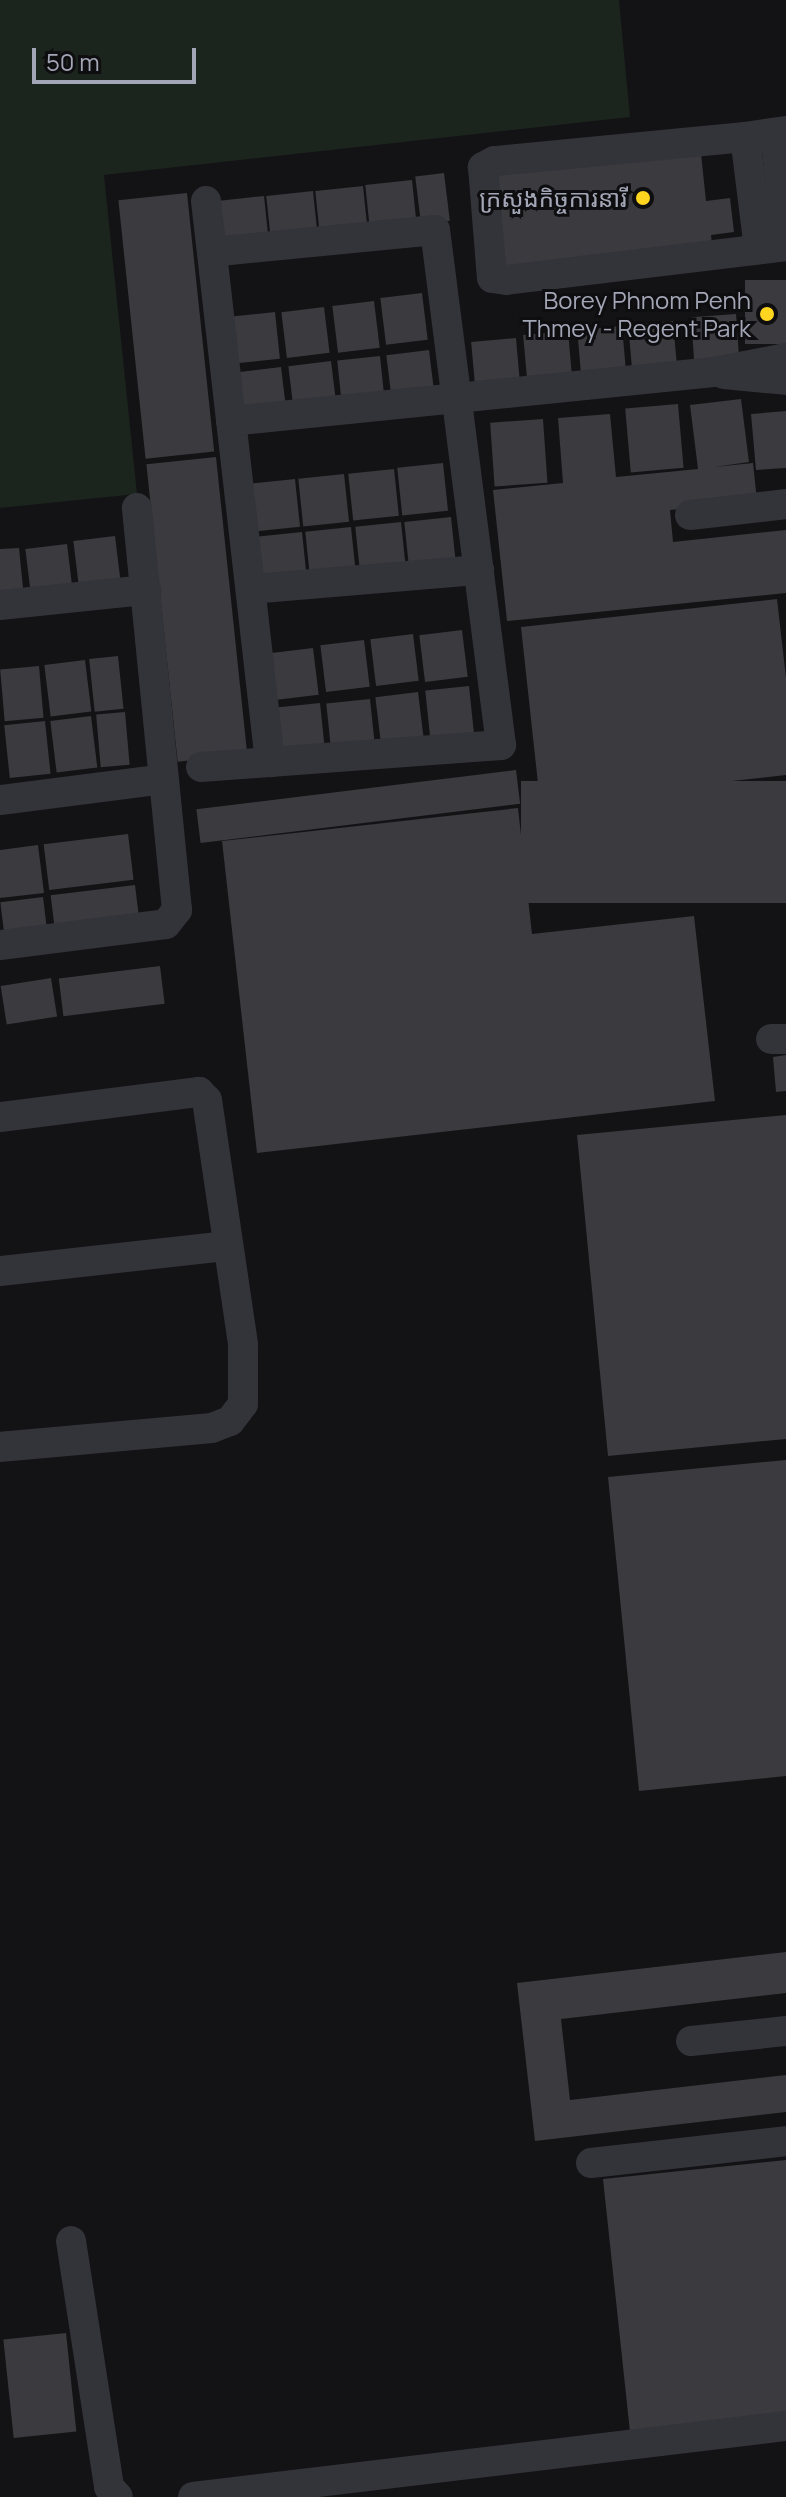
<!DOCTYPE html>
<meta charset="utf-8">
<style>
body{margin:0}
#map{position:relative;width:786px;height:2497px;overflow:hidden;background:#131214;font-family:Manrope,"Noto Sans Khmer",sans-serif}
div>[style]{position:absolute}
.green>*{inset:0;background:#1c241e}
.building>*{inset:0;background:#3a3a3f;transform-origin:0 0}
.minor>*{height:30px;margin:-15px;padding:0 15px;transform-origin:15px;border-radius:15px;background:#33333a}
.dots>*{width:22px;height:22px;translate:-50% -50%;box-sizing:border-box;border:4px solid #0e0d0f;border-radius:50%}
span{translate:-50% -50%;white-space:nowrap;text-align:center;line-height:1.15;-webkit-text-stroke:6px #0e0d0f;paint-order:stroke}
.poi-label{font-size:24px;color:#a3a6b6}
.right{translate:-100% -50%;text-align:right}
.scale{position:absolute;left:32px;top:48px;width:164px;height:36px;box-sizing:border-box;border:4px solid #a3a6b6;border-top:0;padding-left:10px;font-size:24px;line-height:28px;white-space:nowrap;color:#a3a6b6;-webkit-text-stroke:6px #0e0d0f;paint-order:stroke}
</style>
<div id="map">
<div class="green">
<i style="clip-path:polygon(0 0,619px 0,630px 117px,104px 175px,137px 494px,0 508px)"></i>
</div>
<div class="building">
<i style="clip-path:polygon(700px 144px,706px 201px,730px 198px,734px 232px,711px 235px,713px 254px,507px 277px,485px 168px)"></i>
<i style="left:444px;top:173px;width:48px;height:29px;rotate:83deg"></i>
<i style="left:412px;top:180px;width:46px;height:47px;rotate:84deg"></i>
<i style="left:363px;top:186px;width:46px;height:48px;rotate:84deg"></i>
<i style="left:313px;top:191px;width:46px;height:47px;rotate:84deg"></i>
<i style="left:187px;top:193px;width:260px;height:69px;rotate:84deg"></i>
<i style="left:264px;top:196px;width:46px;height:47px;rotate:84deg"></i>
<i style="left:786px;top:280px;width:64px;height:41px;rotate:90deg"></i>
<i style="left:422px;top:293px;width:47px;height:42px;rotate:83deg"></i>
<i style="left:374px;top:301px;width:47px;height:42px;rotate:83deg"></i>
<i style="left:324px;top:307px;width:46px;height:43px;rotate:83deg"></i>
<i style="left:275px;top:312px;width:47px;height:43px;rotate:84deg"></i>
<i style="left:736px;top:314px;width:51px;height:45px;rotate:86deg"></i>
<i style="left:673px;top:321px;width:52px;height:45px;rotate:85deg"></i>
<i style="left:622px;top:326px;width:52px;height:45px;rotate:85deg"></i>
<i style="left:568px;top:331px;width:52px;height:45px;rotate:85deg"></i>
<i style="left:516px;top:338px;width:52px;height:45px;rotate:85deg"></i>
<i style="left:429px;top:350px;width:47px;height:43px;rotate:83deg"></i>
<i style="left:380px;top:356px;width:46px;height:43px;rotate:84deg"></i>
<i style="left:331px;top:361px;width:47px;height:43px;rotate:83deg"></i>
<i style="left:281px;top:367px;width:46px;height:43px;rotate:83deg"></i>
<i style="clip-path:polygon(741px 399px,749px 462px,714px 467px,753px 463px,757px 501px,670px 510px,673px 542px,786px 530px,786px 593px,507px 621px,493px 490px,563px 483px,558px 418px,610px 414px,616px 477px,698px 469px,690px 405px)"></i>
<i style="left:678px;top:404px;width:64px;height:53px;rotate:85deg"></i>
<i style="clip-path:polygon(786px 411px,786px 468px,756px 470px,751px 414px)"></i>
<i style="left:543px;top:419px;width:64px;height:53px;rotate:86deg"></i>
<i style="left:216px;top:457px;width:299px;height:70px;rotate:84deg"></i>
<i style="left:443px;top:463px;width:48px;height:46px;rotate:84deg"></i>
<i style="left:394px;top:469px;width:47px;height:46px;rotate:84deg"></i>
<i style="left:344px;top:474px;width:48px;height:46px;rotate:84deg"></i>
<i style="left:295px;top:479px;width:48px;height:46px;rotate:84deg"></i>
<i style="left:451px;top:517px;width:48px;height:47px;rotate:84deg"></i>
<i style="left:401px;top:522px;width:48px;height:46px;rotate:84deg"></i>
<i style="left:351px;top:527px;width:48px;height:46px;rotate:84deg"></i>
<i style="left:302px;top:532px;width:48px;height:46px;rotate:84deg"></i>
<i style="left:115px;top:536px;width:51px;height:42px;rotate:83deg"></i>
<i style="left:67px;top:544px;width:50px;height:42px;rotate:83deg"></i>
<i style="clip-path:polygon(19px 548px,24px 598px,0 600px,0 549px)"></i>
<i style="clip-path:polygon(777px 599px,786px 678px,786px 775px,540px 802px,521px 627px)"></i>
<i style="left:462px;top:630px;width:47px;height:43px;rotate:83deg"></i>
<i style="left:413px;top:634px;width:47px;height:43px;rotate:83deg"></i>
<i style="left:364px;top:640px;width:47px;height:44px;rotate:83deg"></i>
<i style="left:313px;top:648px;width:47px;height:44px;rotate:83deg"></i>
<i style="left:118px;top:656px;width:53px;height:29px;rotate:84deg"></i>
<i style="left:85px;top:660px;width:52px;height:41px;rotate:83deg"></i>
<i style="left:39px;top:666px;width:52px;height:39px;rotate:85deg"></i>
<i style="left:469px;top:686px;width:47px;height:44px;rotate:84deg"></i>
<i style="left:418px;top:692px;width:47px;height:43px;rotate:83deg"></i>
<i style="left:370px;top:699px;width:46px;height:44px;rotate:84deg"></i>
<i style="left:320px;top:703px;width:47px;height:44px;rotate:84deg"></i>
<i style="left:125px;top:712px;width:53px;height:29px;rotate:85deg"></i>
<i style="left:91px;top:716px;width:52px;height:41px;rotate:83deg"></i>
<i style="left:45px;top:721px;width:53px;height:41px;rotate:84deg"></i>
<i style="left:516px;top:770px;width:34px;height:322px;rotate:83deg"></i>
<i style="left:786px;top:781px;width:122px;height:265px;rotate:90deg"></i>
<i style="clip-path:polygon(518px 808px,532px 934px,694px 916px,715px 1101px,257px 1153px,222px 841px)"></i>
<i style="left:128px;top:834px;width:46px;height:85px;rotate:83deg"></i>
<i style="clip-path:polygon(38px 845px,44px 893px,0 898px,0 850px)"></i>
<i style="left:135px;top:885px;width:41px;height:85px;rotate:83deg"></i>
<i style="left:43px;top:897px;width:39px;height:43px;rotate:83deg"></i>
<i style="left:160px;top:966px;width:38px;height:102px;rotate:83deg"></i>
<i style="left:51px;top:978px;width:39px;height:51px;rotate:81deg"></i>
<i style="clip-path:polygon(786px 1055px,786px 1091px,776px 1092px,773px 1057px)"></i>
<i style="clip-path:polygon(786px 1115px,786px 1439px,608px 1456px,577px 1135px)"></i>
<i style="clip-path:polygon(786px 1460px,786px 1776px,639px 1791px,608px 1477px)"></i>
<i style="clip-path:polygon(786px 1952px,786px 1993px,561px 2019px,570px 2100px,786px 2075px,786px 2112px,535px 2141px,517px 1983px)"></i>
<i style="clip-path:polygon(786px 2160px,786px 2415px,630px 2432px,603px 2179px)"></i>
<i style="left:66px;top:2333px;width:99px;height:63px;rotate:84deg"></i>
</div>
<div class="minor">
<i style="left:775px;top:133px;width:100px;rotate:83.7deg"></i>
<i style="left:745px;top:137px;width:252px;rotate:174.5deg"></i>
<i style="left:494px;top:161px;width:13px;rotate:151deg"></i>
<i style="left:483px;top:167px;width:111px;rotate:85.4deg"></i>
<i style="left:492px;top:278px;width:14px;rotate:8deg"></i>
<i style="left:506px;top:280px;width:282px;rotate:-6.9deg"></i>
<i style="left:206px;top:201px;width:565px;rotate:83.49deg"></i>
<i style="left:759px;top:249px;width:113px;rotate:-97.1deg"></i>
<i style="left:745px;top:137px;width:41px;rotate:-8.3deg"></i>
<i style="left:724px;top:374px;width:62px;rotate:5.5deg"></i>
<i style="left:231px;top:421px;width:485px;rotate:-5.8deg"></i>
<i style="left:714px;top:372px;width:73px;rotate:-11deg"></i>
<i style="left:690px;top:515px;width:97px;rotate:-6.5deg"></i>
<i style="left:251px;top:589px;width:229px;rotate:-4.8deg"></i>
<i style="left:0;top:605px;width:147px;rotate:-5.9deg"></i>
<i style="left:201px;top:767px;width:301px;rotate:-4.2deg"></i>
<i style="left:501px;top:745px;width:519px;rotate:-97.3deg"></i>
<i style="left:435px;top:230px;width:224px;rotate:174.4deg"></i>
<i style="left:0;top:800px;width:165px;rotate:-7.3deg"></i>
<i style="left:0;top:945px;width:167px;rotate:-7.2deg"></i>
<i style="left:166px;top:924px;width:18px;rotate:-52deg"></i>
<i style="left:177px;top:910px;width:404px;rotate:-95.7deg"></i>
<i style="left:771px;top:1039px;width:15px"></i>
<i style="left:0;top:1117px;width:201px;rotate:-7.2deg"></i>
<i style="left:199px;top:1092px;width:11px;rotate:45deg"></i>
<i style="left:207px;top:1100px;width:248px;rotate:81.6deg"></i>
<i style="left:243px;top:1345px;width:59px;rotate:90deg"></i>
<i style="left:243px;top:1404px;width:21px;rotate:127deg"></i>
<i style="left:230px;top:1421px;width:19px;rotate:159deg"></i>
<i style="left:212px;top:1428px;width:213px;rotate:174.9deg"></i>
<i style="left:0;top:1271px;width:229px;rotate:-6.3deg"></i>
<i style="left:691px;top:2041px;width:96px;rotate:-6deg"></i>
<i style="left:591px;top:2163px;width:196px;rotate:-6.4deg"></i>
<i style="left:71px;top:2241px;width:249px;rotate:81.2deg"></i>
<i style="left:109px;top:2487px;width:13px;rotate:48deg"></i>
<i style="left:193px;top:2497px;width:597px;rotate:-6.83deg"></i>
</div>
<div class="dots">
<i style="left:643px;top:198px;background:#ffd520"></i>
<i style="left:767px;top:314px;background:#ffd520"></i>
</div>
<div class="poi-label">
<span class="right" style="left:627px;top:198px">ក្រសួងកិច្ចការនារី</span>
<span class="right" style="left:751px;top:314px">Borey Phnom Penh<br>Thmey - Regent Park</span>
</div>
<div class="scale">50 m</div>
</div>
